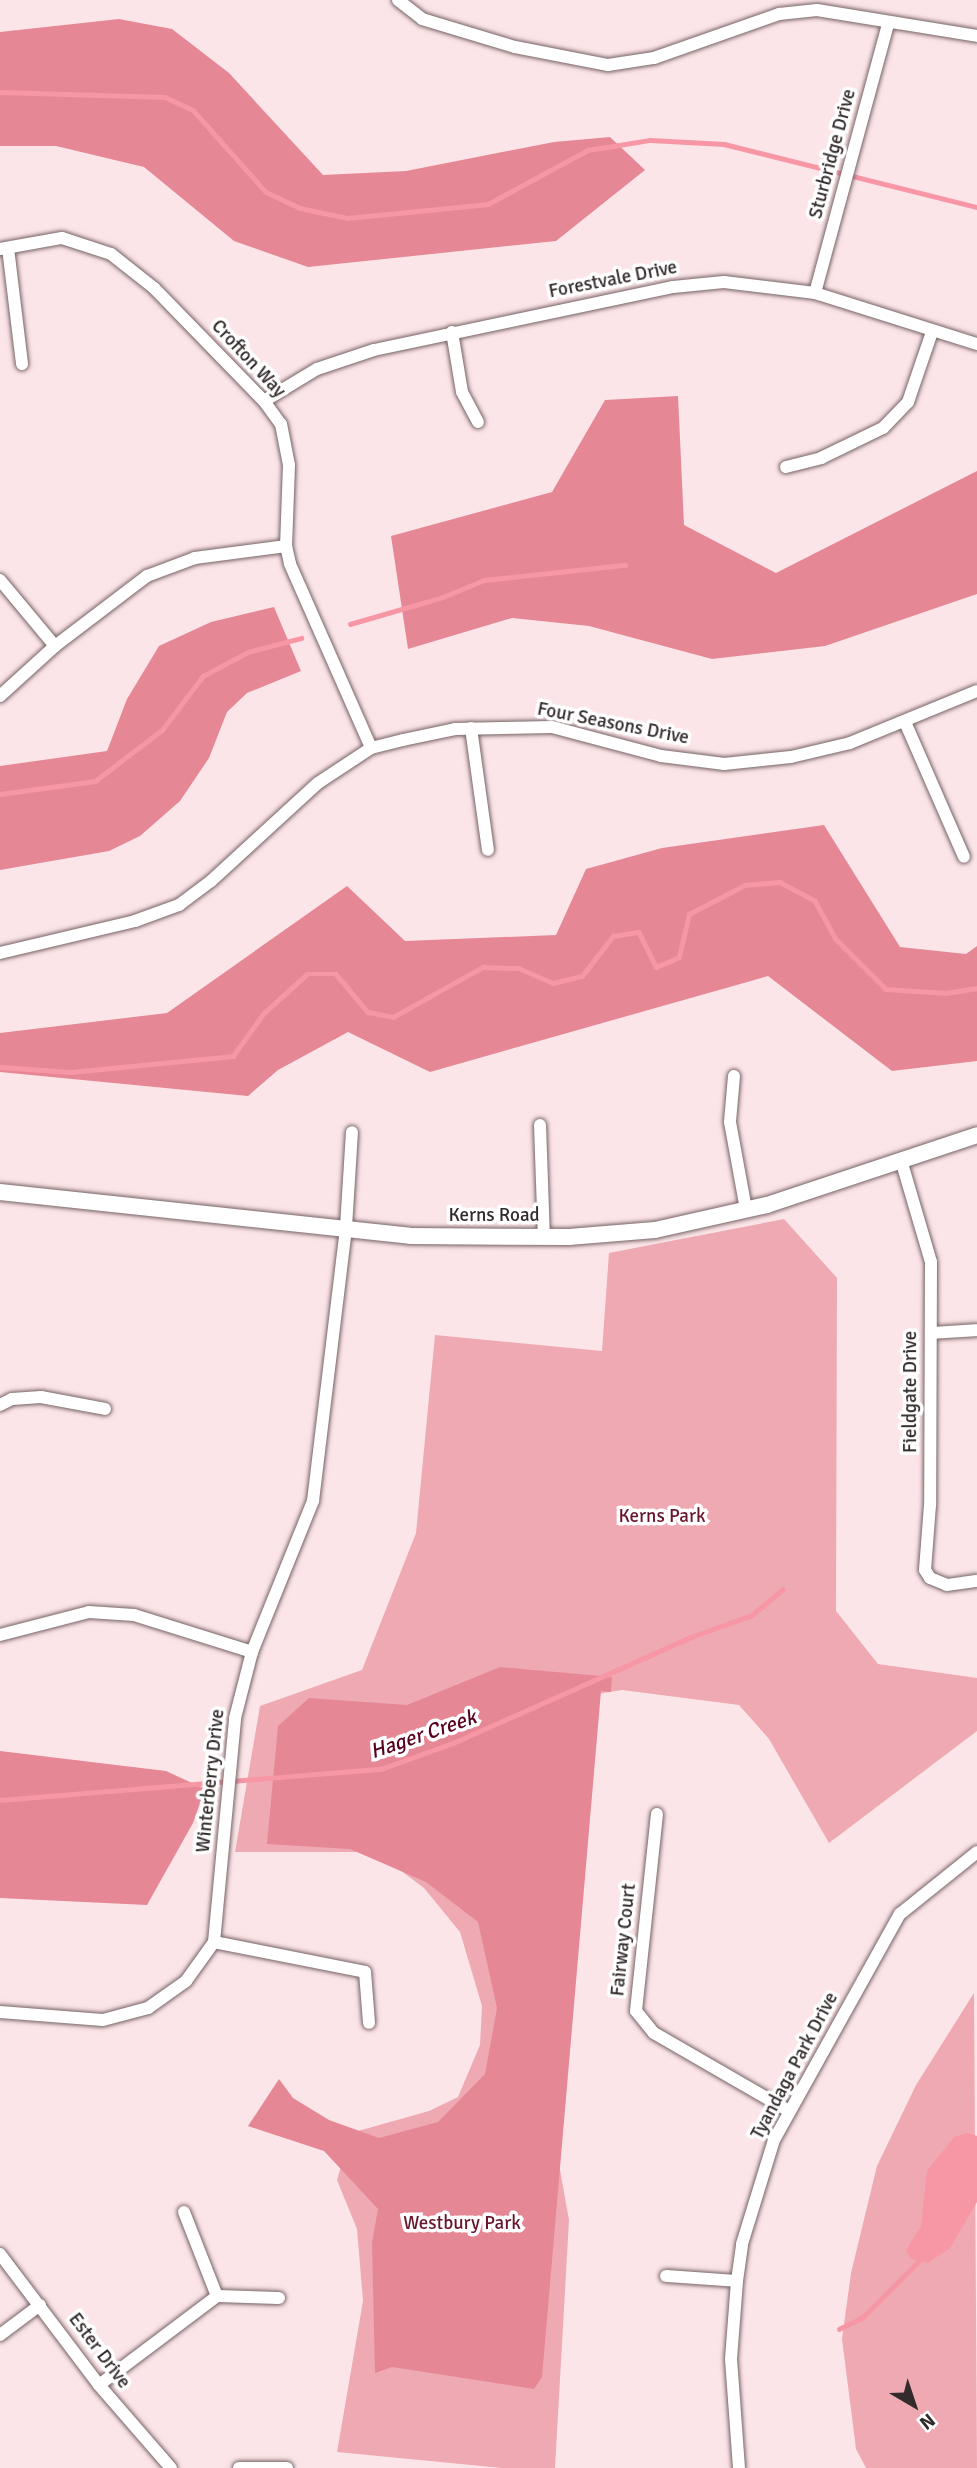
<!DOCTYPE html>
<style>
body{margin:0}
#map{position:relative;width:977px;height:2468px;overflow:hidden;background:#fce5e8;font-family:Signika,sans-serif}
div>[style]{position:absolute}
.green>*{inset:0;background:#efa9b3}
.forest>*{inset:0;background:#e68796}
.water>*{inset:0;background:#f796a5}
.stream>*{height:4.5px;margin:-2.25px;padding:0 2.25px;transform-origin:2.25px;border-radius:2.25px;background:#f796a5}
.roads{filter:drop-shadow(0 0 2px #766365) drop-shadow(0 0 2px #766365)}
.minor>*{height:12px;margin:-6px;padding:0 6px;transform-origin:6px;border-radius:6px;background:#fff}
.tertiary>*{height:16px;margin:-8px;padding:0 8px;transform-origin:8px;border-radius:8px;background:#fff}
span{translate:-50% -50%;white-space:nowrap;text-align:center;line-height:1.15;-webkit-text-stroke:7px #fff;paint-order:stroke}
.street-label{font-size:19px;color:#322a2b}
.park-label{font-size:19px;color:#69152c}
.water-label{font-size:21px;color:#58001e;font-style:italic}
.north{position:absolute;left:879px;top:2370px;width:70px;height:70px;-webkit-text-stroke:5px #fff;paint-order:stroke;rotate:141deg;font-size:19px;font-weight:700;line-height:28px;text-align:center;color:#322a2b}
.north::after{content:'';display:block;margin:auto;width:24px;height:32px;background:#322a2b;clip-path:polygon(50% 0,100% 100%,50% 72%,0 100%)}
</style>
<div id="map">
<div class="green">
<i style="clip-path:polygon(784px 1219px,837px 1278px,836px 1611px,878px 1664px,977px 1678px,977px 1731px,829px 1843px,769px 1739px,739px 1705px,622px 1690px,535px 1704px,550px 2114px,569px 2220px,555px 2468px,502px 2468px,337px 2452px,363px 2301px,357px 2229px,337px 2180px,351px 2133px,429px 2111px,458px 2097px,480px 2045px,482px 2006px,460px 1932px,424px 1888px,376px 1852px,235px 1852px,260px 1706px,362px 1670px,416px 1533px,435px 1335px,602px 1351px,609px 1253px)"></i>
<i style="clip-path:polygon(974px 1993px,977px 2468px,866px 2468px,856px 2449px,842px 2339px,851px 2273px,877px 2166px,916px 2085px)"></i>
</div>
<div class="forest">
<i style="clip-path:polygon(119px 19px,172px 29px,229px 73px,323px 175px,406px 171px,554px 142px,610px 137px,645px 170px,556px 241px,308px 267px,234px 241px,144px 167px,56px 146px,0 146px,0 32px)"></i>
<i style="clip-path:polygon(678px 396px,684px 525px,776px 573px,977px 471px,977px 594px,825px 646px,712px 659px,589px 626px,512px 618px,408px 649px,391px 536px,552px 492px,605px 400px)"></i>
<i style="clip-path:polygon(274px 607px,301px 671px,247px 693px,227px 712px,209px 758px,180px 801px,140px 836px,109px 851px,0 870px,0 766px,107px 751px,127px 699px,159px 646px,211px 622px)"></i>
<i style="clip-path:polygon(824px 825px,900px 947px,966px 954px,977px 946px,977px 1061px,892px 1071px,768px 976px,430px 1072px,348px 1032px,278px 1070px,248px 1096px,0 1072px,0 1033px,167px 1013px,347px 886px,405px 941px,556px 935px,586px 869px,662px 848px)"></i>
<i style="clip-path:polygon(500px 1667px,612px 1677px,611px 1692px,601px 1691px,542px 2377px,534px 2389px,392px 2367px,375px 2373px,372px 2243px,378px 2209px,324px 2151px,248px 2126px,279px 2079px,293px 2098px,329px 2120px,379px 2138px,438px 2122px,485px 2074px,497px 2008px,478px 1922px,426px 1882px,350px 1849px,267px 1844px,278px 1726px,309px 1698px,407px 1705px)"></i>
<i style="clip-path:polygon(0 1751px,166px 1771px,205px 1789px,193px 1823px,147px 1905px,0 1898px)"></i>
</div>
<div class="water">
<i style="clip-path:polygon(967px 2133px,977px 2136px,977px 2202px,950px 2248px,928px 2263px,911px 2259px,906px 2250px,921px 2226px,927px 2171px,954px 2137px)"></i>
</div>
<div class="stream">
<i style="left:0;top:92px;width:165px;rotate:1.7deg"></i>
<i style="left:165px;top:97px;width:31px;rotate:25deg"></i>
<i style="left:193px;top:110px;width:110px;rotate:48.3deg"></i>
<i style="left:266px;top:192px;width:38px;rotate:25deg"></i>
<i style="left:300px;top:208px;width:49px;rotate:11.8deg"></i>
<i style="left:348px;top:218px;width:141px;rotate:-5.7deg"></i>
<i style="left:488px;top:204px;width:114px;rotate:-28.4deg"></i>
<i style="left:588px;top:150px;width:63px;rotate:-9.2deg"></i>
<i style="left:650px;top:140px;width:74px;rotate:3.1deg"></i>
<i style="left:724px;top:144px;width:261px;rotate:14deg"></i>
<i style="left:350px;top:624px;width:97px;rotate:-16.2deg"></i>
<i style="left:443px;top:597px;width:44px;rotate:-22.5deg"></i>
<i style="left:484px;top:580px;width:142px;rotate:-6.1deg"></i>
<i style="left:0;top:794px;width:96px;rotate:-7.8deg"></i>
<i style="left:95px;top:781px;width:84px;rotate:-37.3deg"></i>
<i style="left:162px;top:730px;width:68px;rotate:-52.8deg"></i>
<i style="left:203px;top:676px;width:51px;rotate:-28.1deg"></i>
<i style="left:248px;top:652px;width:55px;rotate:-14.8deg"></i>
<i style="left:0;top:1067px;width:71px;rotate:4deg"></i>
<i style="left:71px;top:1072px;width:163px;rotate:-5.6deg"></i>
<i style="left:233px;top:1056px;width:52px;rotate:-54.5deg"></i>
<i style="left:263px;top:1014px;width:59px;rotate:-42.3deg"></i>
<i style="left:307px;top:974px;width:29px"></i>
<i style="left:336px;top:974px;width:50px;rotate:49.9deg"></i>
<i style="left:368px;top:1012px;width:25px;rotate:11deg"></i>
<i style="left:393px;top:1017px;width:103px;rotate:-29.1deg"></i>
<i style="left:483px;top:967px;width:36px;rotate:2deg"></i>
<i style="left:519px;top:968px;width:37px;rotate:24deg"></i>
<i style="left:553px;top:983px;width:30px;rotate:-14deg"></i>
<i style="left:582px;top:976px;width:51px;rotate:-52.2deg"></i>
<i style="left:613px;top:936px;width:26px;rotate:-9deg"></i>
<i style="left:639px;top:932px;width:39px;rotate:64deg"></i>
<i style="left:656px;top:967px;width:25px;rotate:-23deg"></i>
<i style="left:679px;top:957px;width:44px;rotate:-76.9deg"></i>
<i style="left:689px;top:914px;width:63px;rotate:-27.4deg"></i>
<i style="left:745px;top:885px;width:35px;rotate:-5deg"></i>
<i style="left:780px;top:882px;width:40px;rotate:28deg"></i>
<i style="left:815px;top:901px;width:43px;rotate:61.1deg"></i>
<i style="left:836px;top:939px;width:71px;rotate:45deg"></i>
<i style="left:886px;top:989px;width:60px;rotate:3.8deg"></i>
<i style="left:946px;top:993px;width:31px;rotate:-9deg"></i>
<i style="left:0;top:1800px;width:382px;rotate:-4.7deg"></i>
<i style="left:381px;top:1769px;width:77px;rotate:-19.9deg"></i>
<i style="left:453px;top:1743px;width:261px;rotate:-24deg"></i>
<i style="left:691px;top:1637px;width:65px;rotate:-19.8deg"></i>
<i style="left:752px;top:1615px;width:40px;rotate:-40deg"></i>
<i style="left:839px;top:2329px;width:25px;rotate:-26deg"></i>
<i style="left:862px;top:2318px;width:79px;rotate:-45deg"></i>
</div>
<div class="roads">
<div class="minor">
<i style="left:398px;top:0;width:31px;rotate:38deg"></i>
<i style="left:422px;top:19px;width:97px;rotate:16.8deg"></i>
<i style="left:515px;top:47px;width:95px;rotate:11deg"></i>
<i style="left:608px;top:65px;width:47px;rotate:-8.7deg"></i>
<i style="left:654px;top:58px;width:133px;rotate:-19.4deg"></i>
<i style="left:779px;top:14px;width:38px;rotate:-6deg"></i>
<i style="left:817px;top:10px;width:162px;rotate:9.2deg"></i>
<i style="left:8px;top:248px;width:117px;rotate:83.1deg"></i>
<i style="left:0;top:249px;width:63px;rotate:-10.1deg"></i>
<i style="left:62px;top:238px;width:52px;rotate:18.1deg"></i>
<i style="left:111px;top:254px;width:55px;rotate:38.3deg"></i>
<i style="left:154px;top:288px;width:158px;rotate:45.8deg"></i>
<i style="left:264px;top:401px;width:29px;rotate:54deg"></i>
<i style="left:281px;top:424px;width:42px;rotate:79deg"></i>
<i style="left:289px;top:465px;width:81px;rotate:92.1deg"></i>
<i style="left:286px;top:546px;width:18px;rotate:77deg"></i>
<i style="left:290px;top:564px;width:201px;rotate:66.2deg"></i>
<i style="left:815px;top:293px;width:278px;rotate:-74.8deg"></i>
<i style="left:452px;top:332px;width:61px;rotate:80.5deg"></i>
<i style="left:462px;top:392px;width:34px;rotate:62deg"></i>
<i style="left:264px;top:401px;width:62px;rotate:-31.1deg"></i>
<i style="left:317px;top:369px;width:60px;rotate:-18.4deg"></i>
<i style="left:374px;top:350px;width:306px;rotate:-11.9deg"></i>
<i style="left:673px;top:287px;width:51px;rotate:-5.6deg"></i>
<i style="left:724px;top:282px;width:92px;rotate:6.9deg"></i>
<i style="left:815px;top:293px;width:170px;rotate:17.5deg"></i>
<i style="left:786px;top:467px;width:36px;rotate:-14deg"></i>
<i style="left:821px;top:458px;width:69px;rotate:-25.8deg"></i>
<i style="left:883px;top:428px;width:36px;rotate:-46deg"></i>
<i style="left:908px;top:402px;width:74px;rotate:-71.1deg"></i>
<i style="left:0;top:580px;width:86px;rotate:50.2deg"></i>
<i style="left:0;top:696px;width:74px;rotate:-42.3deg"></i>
<i style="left:55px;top:646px;width:116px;rotate:-37.3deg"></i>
<i style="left:147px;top:576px;width:51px;rotate:-20.6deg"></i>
<i style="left:195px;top:558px;width:92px;rotate:-7.5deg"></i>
<i style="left:905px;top:722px;width:147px;rotate:66.4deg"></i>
<i style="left:471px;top:728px;width:123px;rotate:82.1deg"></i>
<i style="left:0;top:953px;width:139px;rotate:-13.3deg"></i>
<i style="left:135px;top:921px;width:47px;rotate:-20deg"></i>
<i style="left:179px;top:905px;width:40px;rotate:-37deg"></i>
<i style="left:211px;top:881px;width:145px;rotate:-42.5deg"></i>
<i style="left:318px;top:783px;width:64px;rotate:-33.4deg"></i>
<i style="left:371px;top:748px;width:33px;rotate:-14deg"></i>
<i style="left:403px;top:740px;width:53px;rotate:-11.9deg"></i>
<i style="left:455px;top:729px;width:97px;rotate:-1.2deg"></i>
<i style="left:552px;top:727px;width:113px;rotate:14.9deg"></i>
<i style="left:661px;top:756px;width:64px;rotate:7.2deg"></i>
<i style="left:724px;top:764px;width:67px;rotate:-6deg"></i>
<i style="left:791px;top:757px;width:61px;rotate:-13.3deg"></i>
<i style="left:850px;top:743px;width:137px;rotate:-22.3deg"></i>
<i style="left:734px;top:1076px;width:46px;rotate:95deg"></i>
<i style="left:730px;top:1122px;width:88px;rotate:79.6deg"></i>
<i style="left:540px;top:1125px;width:112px;rotate:88deg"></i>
<i style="left:901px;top:1160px;width:106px;rotate:73.6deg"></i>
<i style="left:931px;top:1262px;width:243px;rotate:90.2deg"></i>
<i style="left:930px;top:1505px;width:65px;rotate:94.4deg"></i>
<i style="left:925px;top:1570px;width:9px;rotate:58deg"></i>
<i style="left:930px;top:1578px;width:18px;rotate:22deg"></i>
<i style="left:947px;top:1585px;width:30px;rotate:-8deg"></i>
<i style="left:931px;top:1333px;width:46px;rotate:-3.7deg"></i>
<i style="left:0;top:1405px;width:13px;rotate:-27deg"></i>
<i style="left:12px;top:1399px;width:29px;rotate:-4deg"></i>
<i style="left:41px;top:1397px;width:65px;rotate:10.6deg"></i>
<i style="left:0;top:1635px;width:92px;rotate:-14.5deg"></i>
<i style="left:89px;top:1612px;width:45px;rotate:3.8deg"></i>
<i style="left:134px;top:1615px;width:124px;rotate:17.4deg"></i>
<i style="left:657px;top:1814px;width:198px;rotate:96.1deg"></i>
<i style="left:636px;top:2011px;width:28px;rotate:51deg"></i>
<i style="left:654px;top:2033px;width:156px;rotate:30deg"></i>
<i style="left:214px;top:1942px;width:154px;rotate:11.2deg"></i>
<i style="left:365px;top:1972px;width:51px;rotate:85.5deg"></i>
<i style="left:0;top:2012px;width:103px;rotate:4.4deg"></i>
<i style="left:103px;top:2020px;width:47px;rotate:-14.9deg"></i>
<i style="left:148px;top:2008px;width:47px;rotate:-35.4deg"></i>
<i style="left:186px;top:1981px;width:48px;rotate:-54.3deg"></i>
<i style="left:214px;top:1942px;width:225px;rotate:-84.6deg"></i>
<i style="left:235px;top:1718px;width:68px;rotate:-75.6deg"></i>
<i style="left:252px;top:1652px;width:163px;rotate:-68deg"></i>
<i style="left:313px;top:1501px;width:276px;rotate:-83.1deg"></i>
<i style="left:346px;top:1227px;width:95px;rotate:-86.4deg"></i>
<i style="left:184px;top:2212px;width:90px;rotate:68.6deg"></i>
<i style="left:0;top:2254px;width:164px;rotate:52.9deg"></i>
<i style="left:99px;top:2385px;width:110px;rotate:49.1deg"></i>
<i style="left:666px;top:2276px;width:71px;rotate:4deg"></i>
<i style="left:0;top:2335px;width:50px;rotate:-36.9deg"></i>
<i style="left:99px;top:2385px;width:148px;rotate:-37deg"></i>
<i style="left:217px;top:2296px;width:62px;rotate:1.8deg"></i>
<i style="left:239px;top:2468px;width:48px"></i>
<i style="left:739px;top:2468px;width:109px;rotate:-94.2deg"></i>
<i style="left:731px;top:2359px;width:78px;rotate:-85.6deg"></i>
<i style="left:737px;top:2281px;width:37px;rotate:-82deg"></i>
<i style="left:742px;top:2244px;width:109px;rotate:-72.9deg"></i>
<i style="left:774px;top:2140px;width:259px;rotate:-60.9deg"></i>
<i style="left:900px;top:1914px;width:99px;rotate:-38.8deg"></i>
</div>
<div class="tertiary">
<i style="left:0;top:1192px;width:412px;rotate:6.1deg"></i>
<i style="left:410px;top:1236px;width:159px;rotate:0.4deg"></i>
<i style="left:569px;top:1237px;width:86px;rotate:-4.7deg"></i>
<i style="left:655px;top:1230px;width:115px;rotate:-12.6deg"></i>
<i style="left:767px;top:1205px;width:221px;rotate:-18.4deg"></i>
</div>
</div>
<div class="street-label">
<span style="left:833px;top:154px;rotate:-75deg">Sturbridge Drive</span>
<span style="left:613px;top:280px;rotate:-11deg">Forestvale Drive</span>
<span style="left:248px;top:359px;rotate:47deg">Crofton Way</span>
<span style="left:613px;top:724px;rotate:11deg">Four Seasons Drive</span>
<span style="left:494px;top:1216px">Kerns Road</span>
<span style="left:911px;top:1392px;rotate:-90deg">Fieldgate Drive</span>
<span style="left:211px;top:1781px;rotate:-84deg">Winterberry Drive</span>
<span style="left:624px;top:1940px;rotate:-84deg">Fairway Court</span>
<span style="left:795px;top:2066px;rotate:-62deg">Tyandaga Park Drive</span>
<span style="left:99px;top:2351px;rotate:53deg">Ester Drive</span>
</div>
<div class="park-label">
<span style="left:662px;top:1517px">Kerns Park</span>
<span style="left:462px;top:2224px">Westbury Park</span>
</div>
<div class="water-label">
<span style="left:423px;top:1734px;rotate:-19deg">Hager Creek</span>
</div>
<div class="north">N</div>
</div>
